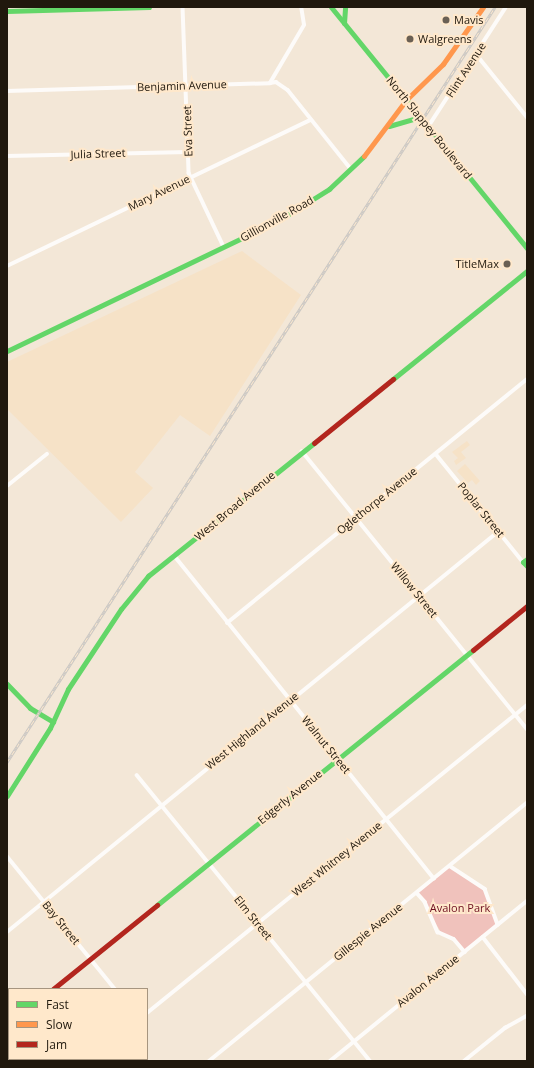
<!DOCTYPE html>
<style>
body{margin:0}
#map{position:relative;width:534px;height:1068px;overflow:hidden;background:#f3e7d7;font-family:"Open Sans",sans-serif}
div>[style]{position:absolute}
.built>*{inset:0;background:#f6e2c7}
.green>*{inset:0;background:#f0c2bc}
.street>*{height:3.5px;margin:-1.75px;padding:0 1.75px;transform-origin:1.75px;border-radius:1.75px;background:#fdfbf9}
.fast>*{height:5px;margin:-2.5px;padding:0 2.5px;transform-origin:2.5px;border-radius:2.5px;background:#63d668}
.slow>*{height:5px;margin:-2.5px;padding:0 2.5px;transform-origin:2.5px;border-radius:2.5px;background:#ff974d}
.jam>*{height:5px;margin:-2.5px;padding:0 2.5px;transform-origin:2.5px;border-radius:2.5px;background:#b3261e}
.rail>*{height:3px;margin-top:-1.5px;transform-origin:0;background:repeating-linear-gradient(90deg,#ffe8cb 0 4.5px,#cac7c3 0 9px);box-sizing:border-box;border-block:1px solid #cac7c3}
.dots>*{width:11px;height:11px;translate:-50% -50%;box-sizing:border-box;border:2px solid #ffe8cb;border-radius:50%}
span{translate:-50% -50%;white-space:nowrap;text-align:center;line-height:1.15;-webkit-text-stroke:4px #ffe8cb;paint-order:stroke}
.poi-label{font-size:11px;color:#20180d}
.left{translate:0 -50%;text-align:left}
.right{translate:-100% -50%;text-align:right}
.street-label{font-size:11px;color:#20180d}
.park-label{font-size:11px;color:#6e0f20}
.frame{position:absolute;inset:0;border:8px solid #20180d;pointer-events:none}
.legend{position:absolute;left:8px;top:988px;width:140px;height:72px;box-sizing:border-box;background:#ffe8cb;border:1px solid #a6957f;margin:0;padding:5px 7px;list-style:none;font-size:12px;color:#20180d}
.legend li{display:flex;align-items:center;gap:8px;height:20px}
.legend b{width:20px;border:1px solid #a6957f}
</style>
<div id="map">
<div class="built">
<i style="clip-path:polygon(242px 251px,301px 295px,210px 436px,180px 415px,135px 472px,153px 488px,121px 522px,7px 409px,7px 362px)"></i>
<i style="clip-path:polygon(467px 441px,470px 445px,461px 452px,466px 458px,456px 465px,454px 461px,458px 458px,452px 452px)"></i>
<i style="clip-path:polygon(465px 464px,480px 481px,476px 485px,472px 480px,468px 483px,457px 471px)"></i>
</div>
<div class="green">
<i style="clip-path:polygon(450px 866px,485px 890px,497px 925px,465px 951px,454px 939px,443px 936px,418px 893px)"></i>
</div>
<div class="street">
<i style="left:183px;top:7px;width:166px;rotate:87.9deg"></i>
<i style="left:189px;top:173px;width:82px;rotate:64.7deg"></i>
<i style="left:477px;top:55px;width:80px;rotate:51.1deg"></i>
<i style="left:270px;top:83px;width:6px;rotate:-9deg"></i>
<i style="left:276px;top:82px;width:14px;rotate:34deg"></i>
<i style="left:288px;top:90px;width:101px;rotate:51.4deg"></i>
<i style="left:7px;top:91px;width:263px;rotate:-1.7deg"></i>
<i style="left:270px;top:83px;width:67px;rotate:-59.6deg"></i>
<i style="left:304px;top:25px;width:18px;rotate:-99deg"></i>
<i style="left:428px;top:127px;width:143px;rotate:-57deg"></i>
<i style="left:7px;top:156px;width:181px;rotate:-1.3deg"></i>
<i style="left:7px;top:266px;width:337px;rotate:-25.7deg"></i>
<i style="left:302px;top:451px;width:358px;rotate:51deg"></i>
<i style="left:436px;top:454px;width:139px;rotate:51.1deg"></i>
<i style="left:7px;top:486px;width:51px;rotate:-38.7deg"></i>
<i style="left:174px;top:555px;width:415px;rotate:51.2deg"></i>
<i style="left:227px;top:623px;width:387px;rotate:-39.1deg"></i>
<i style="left:137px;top:775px;width:369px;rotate:50.8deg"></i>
<i style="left:7px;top:856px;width:171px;rotate:50.9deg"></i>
<i style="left:450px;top:866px;width:42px;rotate:33.3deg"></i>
<i style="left:485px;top:889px;width:38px;rotate:70deg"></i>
<i style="left:417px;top:893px;width:12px;rotate:48deg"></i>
<i style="left:425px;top:902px;width:33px;rotate:67deg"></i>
<i style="left:438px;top:932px;width:17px;rotate:24deg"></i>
<i style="left:454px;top:939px;width:17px;rotate:50deg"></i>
<i style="left:7px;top:932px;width:635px;rotate:-39.18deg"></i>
<i style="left:483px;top:937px;width:72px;rotate:52.3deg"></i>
<i style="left:147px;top:1013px;width:489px;rotate:-39deg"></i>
<i style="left:7px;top:1027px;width:3px;rotate:-45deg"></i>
<i style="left:89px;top:1061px;width:4px;rotate:-34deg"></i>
<i style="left:209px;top:1061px;width:409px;rotate:-39.1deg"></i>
<i style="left:330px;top:1061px;width:254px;rotate:-39.1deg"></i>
<i style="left:464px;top:1061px;width:53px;rotate:-38.8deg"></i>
<i style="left:505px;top:1028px;width:25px;rotate:-29deg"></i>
</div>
<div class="fast">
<i style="left:331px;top:7px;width:311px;rotate:50.9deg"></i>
<i style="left:7px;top:11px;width:142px;rotate:-1.6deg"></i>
<i style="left:344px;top:23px;width:16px;rotate:-86deg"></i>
<i style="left:389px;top:126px;width:32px;rotate:-16deg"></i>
<i style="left:7px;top:351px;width:304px;rotate:-25.7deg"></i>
<i style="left:281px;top:219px;width:57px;rotate:-32deg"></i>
<i style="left:329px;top:189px;width:48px;rotate:-43.3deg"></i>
<i style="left:393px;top:379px;width:172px;rotate:-38.9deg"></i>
<i style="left:527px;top:559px;width:5px;rotate:143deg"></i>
<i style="left:523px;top:562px;width:6px;rotate:45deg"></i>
<i style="left:7px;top:684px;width:33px;rotate:46deg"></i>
<i style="left:30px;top:708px;width:27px;rotate:31deg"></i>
<i style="left:7px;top:796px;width:80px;rotate:-57.7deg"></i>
<i style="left:50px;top:728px;width:43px;rotate:-65.2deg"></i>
<i style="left:68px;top:689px;width:96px;rotate:-56.5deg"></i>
<i style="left:121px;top:609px;width:43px;rotate:-50.7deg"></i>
<i style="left:148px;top:576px;width:213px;rotate:-38.7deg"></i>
<i style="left:157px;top:905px;width:406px;rotate:-38.9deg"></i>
<i style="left:49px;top:1059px;width:3px;rotate:45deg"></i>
</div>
<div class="slow">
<i style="left:364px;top:156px;width:70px;rotate:-53.1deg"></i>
<i style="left:406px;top:100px;width:52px;rotate:-44.2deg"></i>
<i style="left:443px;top:64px;width:70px;rotate:-54.9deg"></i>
<i style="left:7px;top:1010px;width:3px;rotate:45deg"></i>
</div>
<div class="jam">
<i style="left:314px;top:443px;width:102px;rotate:-39deg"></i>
<i style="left:473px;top:650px;width:70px;rotate:-39.2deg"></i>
<i style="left:53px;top:989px;width:134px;rotate:-38.9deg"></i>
</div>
<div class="rail">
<i style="left:7px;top:762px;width:899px;rotate:-57.12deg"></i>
</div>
<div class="dots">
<i style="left:446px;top:20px;background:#6a6054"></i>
<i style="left:410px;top:39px;background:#6a6054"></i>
<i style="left:507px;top:264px;background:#6a6054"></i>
</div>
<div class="poi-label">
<span class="left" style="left:454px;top:20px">Mavis</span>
<span class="left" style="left:418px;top:39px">Walgreens</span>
<span class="right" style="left:499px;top:264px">TitleMax</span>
</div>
<div class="street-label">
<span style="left:466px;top:70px;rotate:-57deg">Flint Avenue</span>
<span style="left:182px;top:86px;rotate:-2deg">Benjamin Avenue</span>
<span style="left:429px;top:128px;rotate:51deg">North Slappey Boulevard</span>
<span style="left:188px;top:131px;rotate:-92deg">Eva Street</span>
<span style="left:98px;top:154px;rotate:-2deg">Julia Street</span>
<span style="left:159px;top:193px;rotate:-26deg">Mary Avenue</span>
<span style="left:277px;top:219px;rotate:-29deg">Gillionville Road</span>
<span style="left:377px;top:501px;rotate:-39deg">Oglethorpe Avenue</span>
<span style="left:235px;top:506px;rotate:-40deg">West Broad Avenue</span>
<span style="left:481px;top:510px;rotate:51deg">Poplar Street</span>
<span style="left:414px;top:590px;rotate:51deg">Willow Street</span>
<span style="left:252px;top:731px;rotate:-39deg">West Highland Avenue</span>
<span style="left:326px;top:745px;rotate:51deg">Walnut Street</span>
<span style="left:290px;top:797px;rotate:-39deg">Edgerly Avenue</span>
<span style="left:337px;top:859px;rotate:-39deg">West Whitney Avenue</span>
<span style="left:253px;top:918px;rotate:51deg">Elm Street</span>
<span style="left:61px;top:923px;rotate:51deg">Bay Street</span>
<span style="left:368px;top:932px;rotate:-39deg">Gillespie Avenue</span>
<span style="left:428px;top:981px;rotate:-39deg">Avalon Avenue</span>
</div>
<div class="park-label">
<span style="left:460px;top:908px">Avalon Park</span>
</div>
<div class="frame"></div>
<ul class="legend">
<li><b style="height:5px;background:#63d668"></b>Fast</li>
<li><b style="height:5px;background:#ff974d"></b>Slow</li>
<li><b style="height:5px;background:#b3261e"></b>Jam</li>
</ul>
</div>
